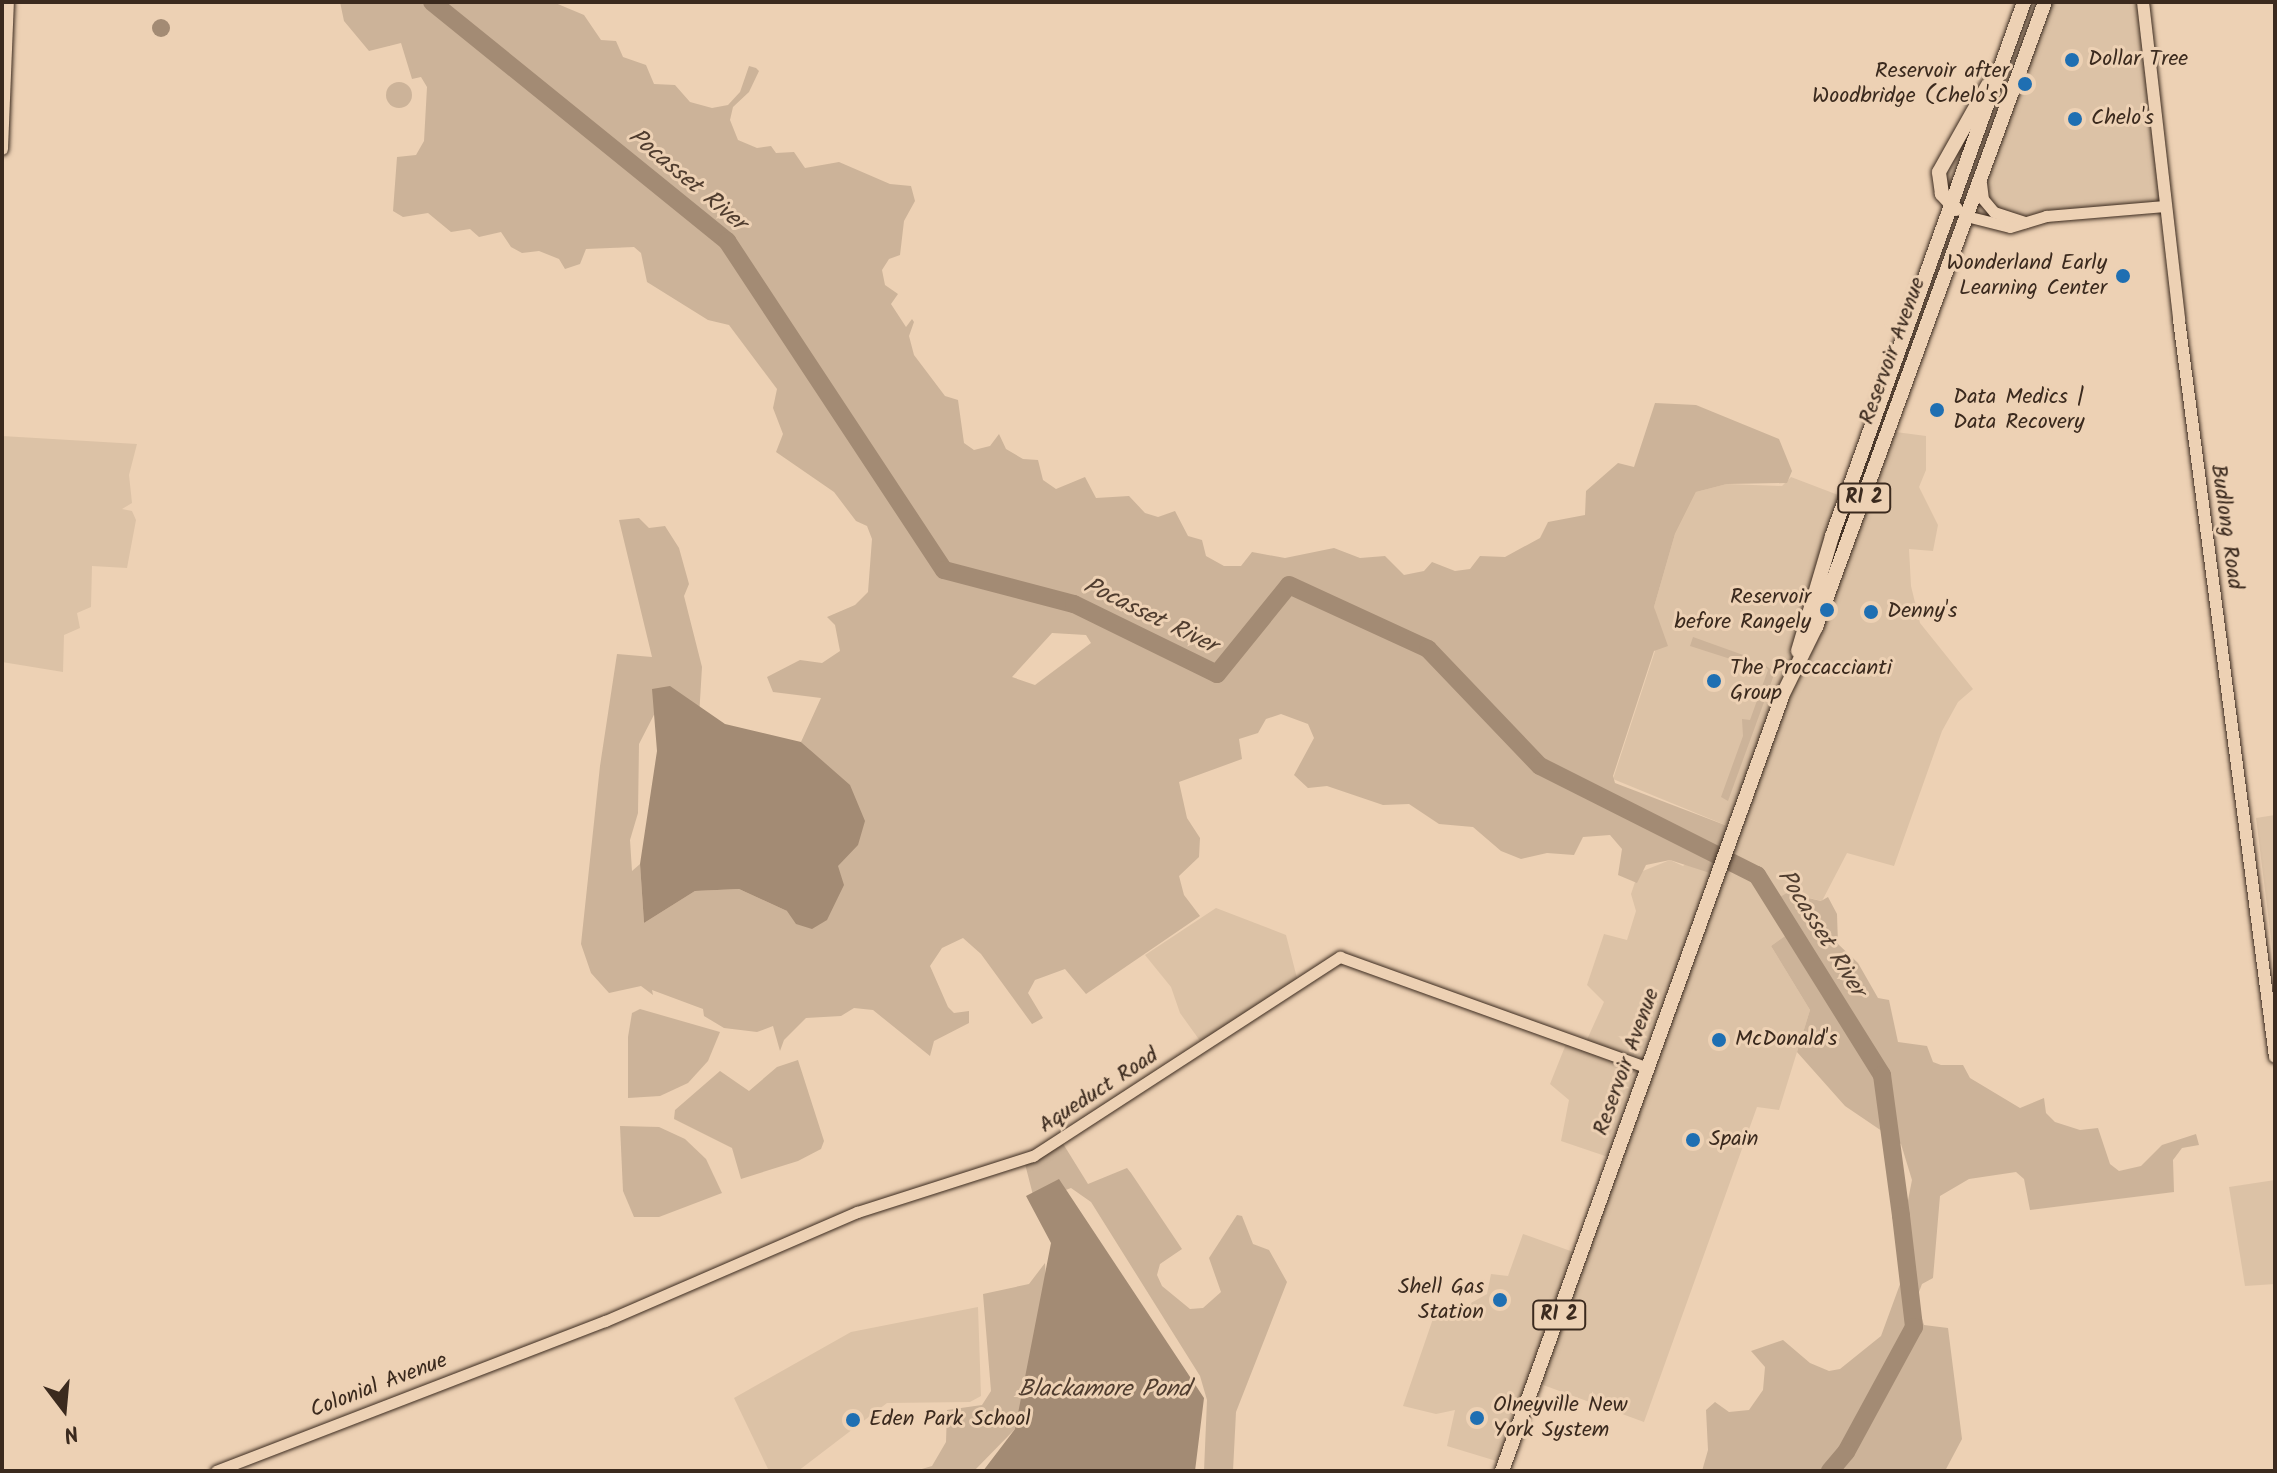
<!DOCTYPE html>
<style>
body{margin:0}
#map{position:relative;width:2277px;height:1473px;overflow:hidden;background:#edd1b4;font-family:Kalam,sans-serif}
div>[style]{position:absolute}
.built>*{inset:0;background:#dcc2a6}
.green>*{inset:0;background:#ccb399}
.round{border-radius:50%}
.water>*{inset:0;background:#a38b74}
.river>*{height:18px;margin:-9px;padding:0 9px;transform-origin:9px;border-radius:9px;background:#a38b74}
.roads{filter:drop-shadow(0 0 2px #3b2a1e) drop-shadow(0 0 2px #3b2a1e)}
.tertiary>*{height:11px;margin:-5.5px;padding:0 5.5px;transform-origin:5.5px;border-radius:5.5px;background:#edd1b4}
.secondary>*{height:12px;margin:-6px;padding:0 6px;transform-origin:6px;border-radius:6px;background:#edd1b4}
.primary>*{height:14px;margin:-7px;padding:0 7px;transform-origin:7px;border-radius:7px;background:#edd1b4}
.dots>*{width:22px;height:22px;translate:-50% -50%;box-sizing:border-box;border:4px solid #edd1b4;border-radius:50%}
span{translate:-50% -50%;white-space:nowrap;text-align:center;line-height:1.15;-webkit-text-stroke:6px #edd1b4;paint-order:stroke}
.shield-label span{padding:2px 6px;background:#edd1b4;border:2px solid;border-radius:6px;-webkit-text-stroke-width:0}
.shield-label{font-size:20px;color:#3b2a1e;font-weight:700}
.poi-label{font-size:22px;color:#3b2a1e}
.left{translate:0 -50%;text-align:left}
.right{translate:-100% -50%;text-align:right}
.street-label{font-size:22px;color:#3b2a1e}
.water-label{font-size:24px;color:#503d2f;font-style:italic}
.frame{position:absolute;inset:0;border:4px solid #3b2a1e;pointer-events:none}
.north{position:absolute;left:24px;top:1369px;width:80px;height:80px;-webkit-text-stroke:6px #edd1b4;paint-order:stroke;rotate:164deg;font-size:22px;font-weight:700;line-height:32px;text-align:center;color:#3b2a1e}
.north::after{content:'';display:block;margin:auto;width:28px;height:36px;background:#3b2a1e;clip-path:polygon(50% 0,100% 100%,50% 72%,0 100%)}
</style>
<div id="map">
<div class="built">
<i style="clip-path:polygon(2024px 2px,2143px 2px,2164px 207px,2028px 226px,1959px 215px,1938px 167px,1986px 91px)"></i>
<i style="clip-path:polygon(1873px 429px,1926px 436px,1926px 470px,1919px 487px,1938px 525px,1933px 551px,1909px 549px,1911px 586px,1920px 623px,1973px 689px,1958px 702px,1942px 731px,1894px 866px,1847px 853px,1822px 901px,1787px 893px,1792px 931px,1771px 946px,1810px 1010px,1779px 1110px,1757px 1107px,1644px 1422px,1535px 1382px,1503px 1463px,1447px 1446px,1455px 1410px,1436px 1414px,1403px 1406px,1437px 1307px,1477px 1320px,1471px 1303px,1487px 1294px,1491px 1274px,1508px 1276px,1523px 1234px,1579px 1254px,1611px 1158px,1561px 1141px,1569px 1100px,1550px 1084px,1568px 1039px,1585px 1044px,1604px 1002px,1587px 985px,1604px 934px,1627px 940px,1636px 911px,1631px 894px,1638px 873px,1670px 860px,1683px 866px,1730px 827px,1613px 779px,1655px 651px,1659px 629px,1654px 607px,1675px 534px,1696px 492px,1727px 484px,1782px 486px,1791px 477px,1846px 498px)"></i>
<i style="clip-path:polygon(2px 436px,137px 444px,129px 475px,132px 503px,122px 509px,132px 511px,136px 520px,127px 568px,92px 566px,91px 607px,77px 613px,80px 628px,64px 635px,63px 672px,2px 662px)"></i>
<i style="clip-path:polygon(2275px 815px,2275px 971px,2256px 818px)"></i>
<i style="clip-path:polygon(1216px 908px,1286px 935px,1298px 982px,1203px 1045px,1180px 1013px,1171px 987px,1145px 955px)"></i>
<i style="clip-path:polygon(2275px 1180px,2275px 1284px,2245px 1286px,2229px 1187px)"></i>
<i style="clip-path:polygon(978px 1307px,981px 1396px,970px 1402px,887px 1403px,798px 1471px,769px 1471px,734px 1398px,851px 1332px)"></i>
</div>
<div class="green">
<i style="clip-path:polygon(evenodd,340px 2px,553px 2px,584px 15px,601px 40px,616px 41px,623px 57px,646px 65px,654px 84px,675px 85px,690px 102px,712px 108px,728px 105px,740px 92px,749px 66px,756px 68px,759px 71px,749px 92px,733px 107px,730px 120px,738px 140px,757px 148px,771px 146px,776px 153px,794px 152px,805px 168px,839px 162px,890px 184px,911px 186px,915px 201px,904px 221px,900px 255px,889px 259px,882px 270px,885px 285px,898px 294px,891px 304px,906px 327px,912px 319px,914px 322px,909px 336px,914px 355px,945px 396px,958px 400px,964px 443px,974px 450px,990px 446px,999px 434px,1006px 449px,1023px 459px,1038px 460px,1043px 480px,1056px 489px,1085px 477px,1096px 498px,1129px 496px,1145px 513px,1158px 517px,1175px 511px,1188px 536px,1202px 540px,1206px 556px,1224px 566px,1241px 566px,1252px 552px,1285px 558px,1334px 548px,1360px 558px,1385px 556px,1404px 575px,1424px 571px,1432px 562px,1455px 571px,1470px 569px,1480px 556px,1505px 557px,1540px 538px,1548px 522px,1585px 515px,1586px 491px,1618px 463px,1634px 467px,1655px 403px,1696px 405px,1779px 439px,1792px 471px,1787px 483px,1727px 484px,1696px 492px,1675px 534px,1654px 607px,1668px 646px,1654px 651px,1613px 776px,1615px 783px,1730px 827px,1716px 875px,1670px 860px,1646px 865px,1637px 883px,1618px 875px,1622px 849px,1610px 835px,1583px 837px,1574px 855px,1547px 853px,1521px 859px,1501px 851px,1473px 827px,1439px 824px,1409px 804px,1383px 805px,1327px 786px,1308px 788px,1294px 775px,1314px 738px,1308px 724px,1281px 714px,1266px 719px,1258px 733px,1239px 739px,1242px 759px,1179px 782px,1187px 818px,1200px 838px,1199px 857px,1179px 876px,1184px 895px,1200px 916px,1086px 994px,1065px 969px,1035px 980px,1028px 993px,1043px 1018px,1032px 1024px,981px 954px,963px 938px,942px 948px,930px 966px,948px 1007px,954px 1013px,969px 1011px,969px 1023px,934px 1041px,930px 1056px,873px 1010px,854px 1008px,841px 1016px,806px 1018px,784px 1040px,780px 1051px,773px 1026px,757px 1032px,724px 1028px,704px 1016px,703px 1009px,652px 990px,653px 995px,641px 986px,609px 993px,591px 973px,581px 944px,600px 766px,617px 654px,652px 657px,619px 520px,639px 518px,649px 528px,665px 526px,679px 548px,689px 584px,684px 596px,702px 667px,699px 717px,659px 705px,639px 744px,638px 813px,630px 840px,632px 871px,640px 864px,644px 923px,695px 891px,739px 889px,787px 911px,844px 859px,810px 750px,801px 742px,821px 698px,773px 692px,767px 677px,800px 660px,822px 663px,840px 651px,835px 625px,827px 617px,855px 605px,868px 592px,872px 539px,867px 526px,856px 521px,834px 492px,776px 452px,783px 434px,773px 408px,777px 389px,729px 325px,708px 320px,647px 282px,641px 253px,634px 247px,586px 249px,580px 264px,565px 269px,559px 259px,539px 251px,522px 253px,511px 247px,501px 232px,479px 237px,470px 229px,451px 232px,428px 213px,403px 217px,393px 211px,397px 157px,416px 155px,424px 141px,427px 87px,421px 77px,412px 79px,401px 43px,369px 51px,344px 21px,340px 2px,1052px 633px,1086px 635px,1091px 643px,1035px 685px,1012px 677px,1052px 633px)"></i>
<i class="round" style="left:386px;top:82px;width:26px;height:26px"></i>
<i style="clip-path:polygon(1693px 637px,1746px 656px,1743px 663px,1690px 646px)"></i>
<i style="clip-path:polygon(1763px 664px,1775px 672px,1728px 801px,1721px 797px,1743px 736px,1742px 719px,1750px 720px,1768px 670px)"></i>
<i style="clip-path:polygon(1787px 893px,1821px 901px,1828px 897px,1837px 914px,1838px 944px,1858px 963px,1878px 998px,1889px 1000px,1898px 1042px,1927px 1046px,1933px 1062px,1941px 1065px,1963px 1065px,1970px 1078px,2020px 1108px,2044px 1098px,2046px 1113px,2055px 1122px,2080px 1130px,2098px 1128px,2110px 1164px,2119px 1171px,2141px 1166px,2162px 1145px,2196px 1134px,2199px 1145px,2182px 1148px,2173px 1160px,2174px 1192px,2030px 1210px,2024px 1179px,2016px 1172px,1969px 1179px,1940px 1196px,1933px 1278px,1922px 1284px,1916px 1300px,1924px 1325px,1948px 1328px,1962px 1439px,1945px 1471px,1702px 1471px,1708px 1450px,1706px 1410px,1715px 1402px,1729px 1412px,1749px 1410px,1763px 1390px,1765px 1367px,1751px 1351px,1783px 1340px,1810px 1363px,1829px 1371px,1840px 1369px,1881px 1336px,1903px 1276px,1898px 1251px,1912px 1180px,1901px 1144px,1845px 1106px,1797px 1052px,1810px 1010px,1771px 946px,1792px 931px,1778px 898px)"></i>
<i style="clip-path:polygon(640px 1009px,720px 1032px,708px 1061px,688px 1083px,660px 1096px,628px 1098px,628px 1037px,632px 1013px)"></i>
<i style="clip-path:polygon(798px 1060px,824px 1141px,821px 1149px,798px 1161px,741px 1179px,732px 1148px,674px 1119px,675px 1110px,720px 1071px,749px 1091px,777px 1067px)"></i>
<i style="clip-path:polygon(620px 1126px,659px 1127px,685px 1139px,706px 1159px,722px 1193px,659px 1217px,634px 1217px,623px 1191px)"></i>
<i style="clip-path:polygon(1062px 1142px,1088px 1184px,1127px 1168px,1131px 1173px,1182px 1249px,1160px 1264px,1157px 1275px,1162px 1286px,1190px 1309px,1203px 1308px,1221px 1292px,1209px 1258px,1237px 1215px,1242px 1216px,1253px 1244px,1269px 1250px,1287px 1282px,1236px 1412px,1233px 1471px,1204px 1471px,1207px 1400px,1200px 1376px,1091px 1202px,1071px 1188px,1047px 1197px,1033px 1195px,1024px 1160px)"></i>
<i style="clip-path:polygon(1045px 1263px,1046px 1284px,1017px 1427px,974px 1471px,915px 1471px,932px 1466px,946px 1442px,947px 1410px,982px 1405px,991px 1391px,983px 1294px,1029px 1284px)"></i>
</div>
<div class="water">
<i class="round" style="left:152px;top:19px;width:18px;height:18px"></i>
<i style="clip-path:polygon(670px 686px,725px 724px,801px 742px,850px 785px,865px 821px,858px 845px,838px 866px,844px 885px,827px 920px,812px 929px,796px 924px,787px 911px,739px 889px,695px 891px,644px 923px,640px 864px,657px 751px,652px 689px)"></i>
<i style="clip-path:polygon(1059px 1179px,1204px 1398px,1195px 1471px,983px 1471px,1015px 1429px,1051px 1243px,1026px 1196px)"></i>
</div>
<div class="river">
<i style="left:432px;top:2px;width:380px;rotate:39deg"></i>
<i style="left:727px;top:241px;width:394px;rotate:56.6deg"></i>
<i style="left:944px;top:570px;width:134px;rotate:14.7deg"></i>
<i style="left:1074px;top:604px;width:159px;rotate:26.1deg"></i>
<i style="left:1217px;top:674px;width:114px;rotate:-51deg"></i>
<i style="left:1289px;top:585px;width:153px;rotate:24.7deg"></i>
<i style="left:1428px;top:649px;width:162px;rotate:46.3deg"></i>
<i style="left:1540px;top:766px;width:243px;rotate:26.7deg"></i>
<i style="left:1757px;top:875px;width:236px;rotate:58deg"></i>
<i style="left:1882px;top:1075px;width:142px;rotate:82.3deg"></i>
<i style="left:1901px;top:1216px;width:112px;rotate:83.3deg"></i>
<i style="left:1914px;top:1327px;width:142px;rotate:118.5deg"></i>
<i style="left:1846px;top:1452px;width:25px;rotate:130deg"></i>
</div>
<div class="roads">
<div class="tertiary">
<i style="left:1981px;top:183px;width:16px;rotate:83deg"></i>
<i style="left:1983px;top:199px;width:17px;rotate:50deg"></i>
<i style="left:1994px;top:212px;width:33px;rotate:18deg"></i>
<i style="left:1966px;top:216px;width:45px;rotate:14deg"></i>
<i style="left:2010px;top:227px;width:38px;rotate:-17deg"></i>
<i style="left:2046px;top:216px;width:119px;rotate:-4.8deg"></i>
<i style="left:216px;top:1471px;width:417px;rotate:-21.1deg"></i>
<i style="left:605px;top:1321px;width:275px;rotate:-23.4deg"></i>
<i style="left:857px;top:1212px;width:185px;rotate:-17.7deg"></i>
<i style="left:1033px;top:1156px;width:366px;rotate:-33deg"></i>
<i style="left:1340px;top:957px;width:327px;rotate:19.8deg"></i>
</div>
<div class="secondary">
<i style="left:2143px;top:2px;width:320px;rotate:83.5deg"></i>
<i style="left:2179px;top:320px;width:743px;rotate:82.58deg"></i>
<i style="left:2px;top:149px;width:147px;rotate:-87.7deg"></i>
</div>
<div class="primary">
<i style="left:1956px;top:209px;width:21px;rotate:-133deg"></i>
<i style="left:1942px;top:194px;width:22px;rotate:-98deg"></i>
<i style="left:1939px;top:172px;width:100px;rotate:-60.6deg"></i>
<i style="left:1798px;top:651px;width:120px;rotate:-73.5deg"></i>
<i style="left:1832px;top:536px;width:567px;rotate:-70.22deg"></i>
<i style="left:1502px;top:1471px;width:826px;rotate:-70.12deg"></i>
<i style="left:1783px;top:694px;width:75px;rotate:-63.8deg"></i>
<i style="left:1816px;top:627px;width:666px;rotate:-69.88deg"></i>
</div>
</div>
<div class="dots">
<i style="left:2072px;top:60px;background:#1f6fb2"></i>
<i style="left:2025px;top:84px;background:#1f6fb2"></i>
<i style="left:2075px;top:119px;background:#1f6fb2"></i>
<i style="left:2123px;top:276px;background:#1f6fb2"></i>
<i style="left:1937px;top:410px;background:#1f6fb2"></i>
<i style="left:1827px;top:610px;background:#1f6fb2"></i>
<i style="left:1871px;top:612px;background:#1f6fb2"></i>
<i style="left:1714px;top:681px;background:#1f6fb2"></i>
<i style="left:1719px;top:1040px;background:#1f6fb2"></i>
<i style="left:1693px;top:1140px;background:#1f6fb2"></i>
<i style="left:1500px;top:1300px;background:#1f6fb2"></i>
<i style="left:1477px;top:1418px;background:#1f6fb2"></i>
<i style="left:853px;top:1420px;background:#1f6fb2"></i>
</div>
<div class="shield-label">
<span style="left:1864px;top:498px">RI 2</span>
<span style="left:1559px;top:1315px">RI 2</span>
</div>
<div class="poi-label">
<span class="left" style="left:2088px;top:60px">Dollar Tree</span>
<span class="right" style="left:2009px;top:84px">Reservoir after<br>Woodbridge (Chelo's)</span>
<span class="left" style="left:2091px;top:119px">Chelo's</span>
<span class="right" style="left:2107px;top:276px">Wonderland Early<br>Learning Center</span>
<span class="left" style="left:1953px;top:410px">Data Medics |<br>Data Recovery</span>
<span class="right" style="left:1811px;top:610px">Reservoir<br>before Rangely</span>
<span class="left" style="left:1887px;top:612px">Denny's</span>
<span class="left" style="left:1730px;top:681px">The Proccaccianti<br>Group</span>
<span class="left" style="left:1735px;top:1040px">McDonald's</span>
<span class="left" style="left:1709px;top:1140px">Spain</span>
<span class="right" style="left:1484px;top:1300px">Shell Gas<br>Station</span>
<span class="left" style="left:1493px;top:1418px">Olneyville New<br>York System</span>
<span class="left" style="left:869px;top:1420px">Eden Park School</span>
</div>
<div class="street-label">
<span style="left:1893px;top:351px;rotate:-70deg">Reservoir Avenue</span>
<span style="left:2226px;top:527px;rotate:82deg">Budlong Road</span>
<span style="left:1627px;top:1062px;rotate:-70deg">Reservoir Avenue</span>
<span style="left:1099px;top:1091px;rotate:-33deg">Aqueduct Road</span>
<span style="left:379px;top:1386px;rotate:-21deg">Colonial Avenue</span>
</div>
<div class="water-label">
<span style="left:687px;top:180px;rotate:40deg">Pocasset River</span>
<span style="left:1150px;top:616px;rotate:26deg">Pocasset River</span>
<span style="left:1821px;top:933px;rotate:58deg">Pocasset River</span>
<span style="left:1104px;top:1390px">Blackamore Pond</span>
</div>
<div class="frame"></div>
<div class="north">N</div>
</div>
